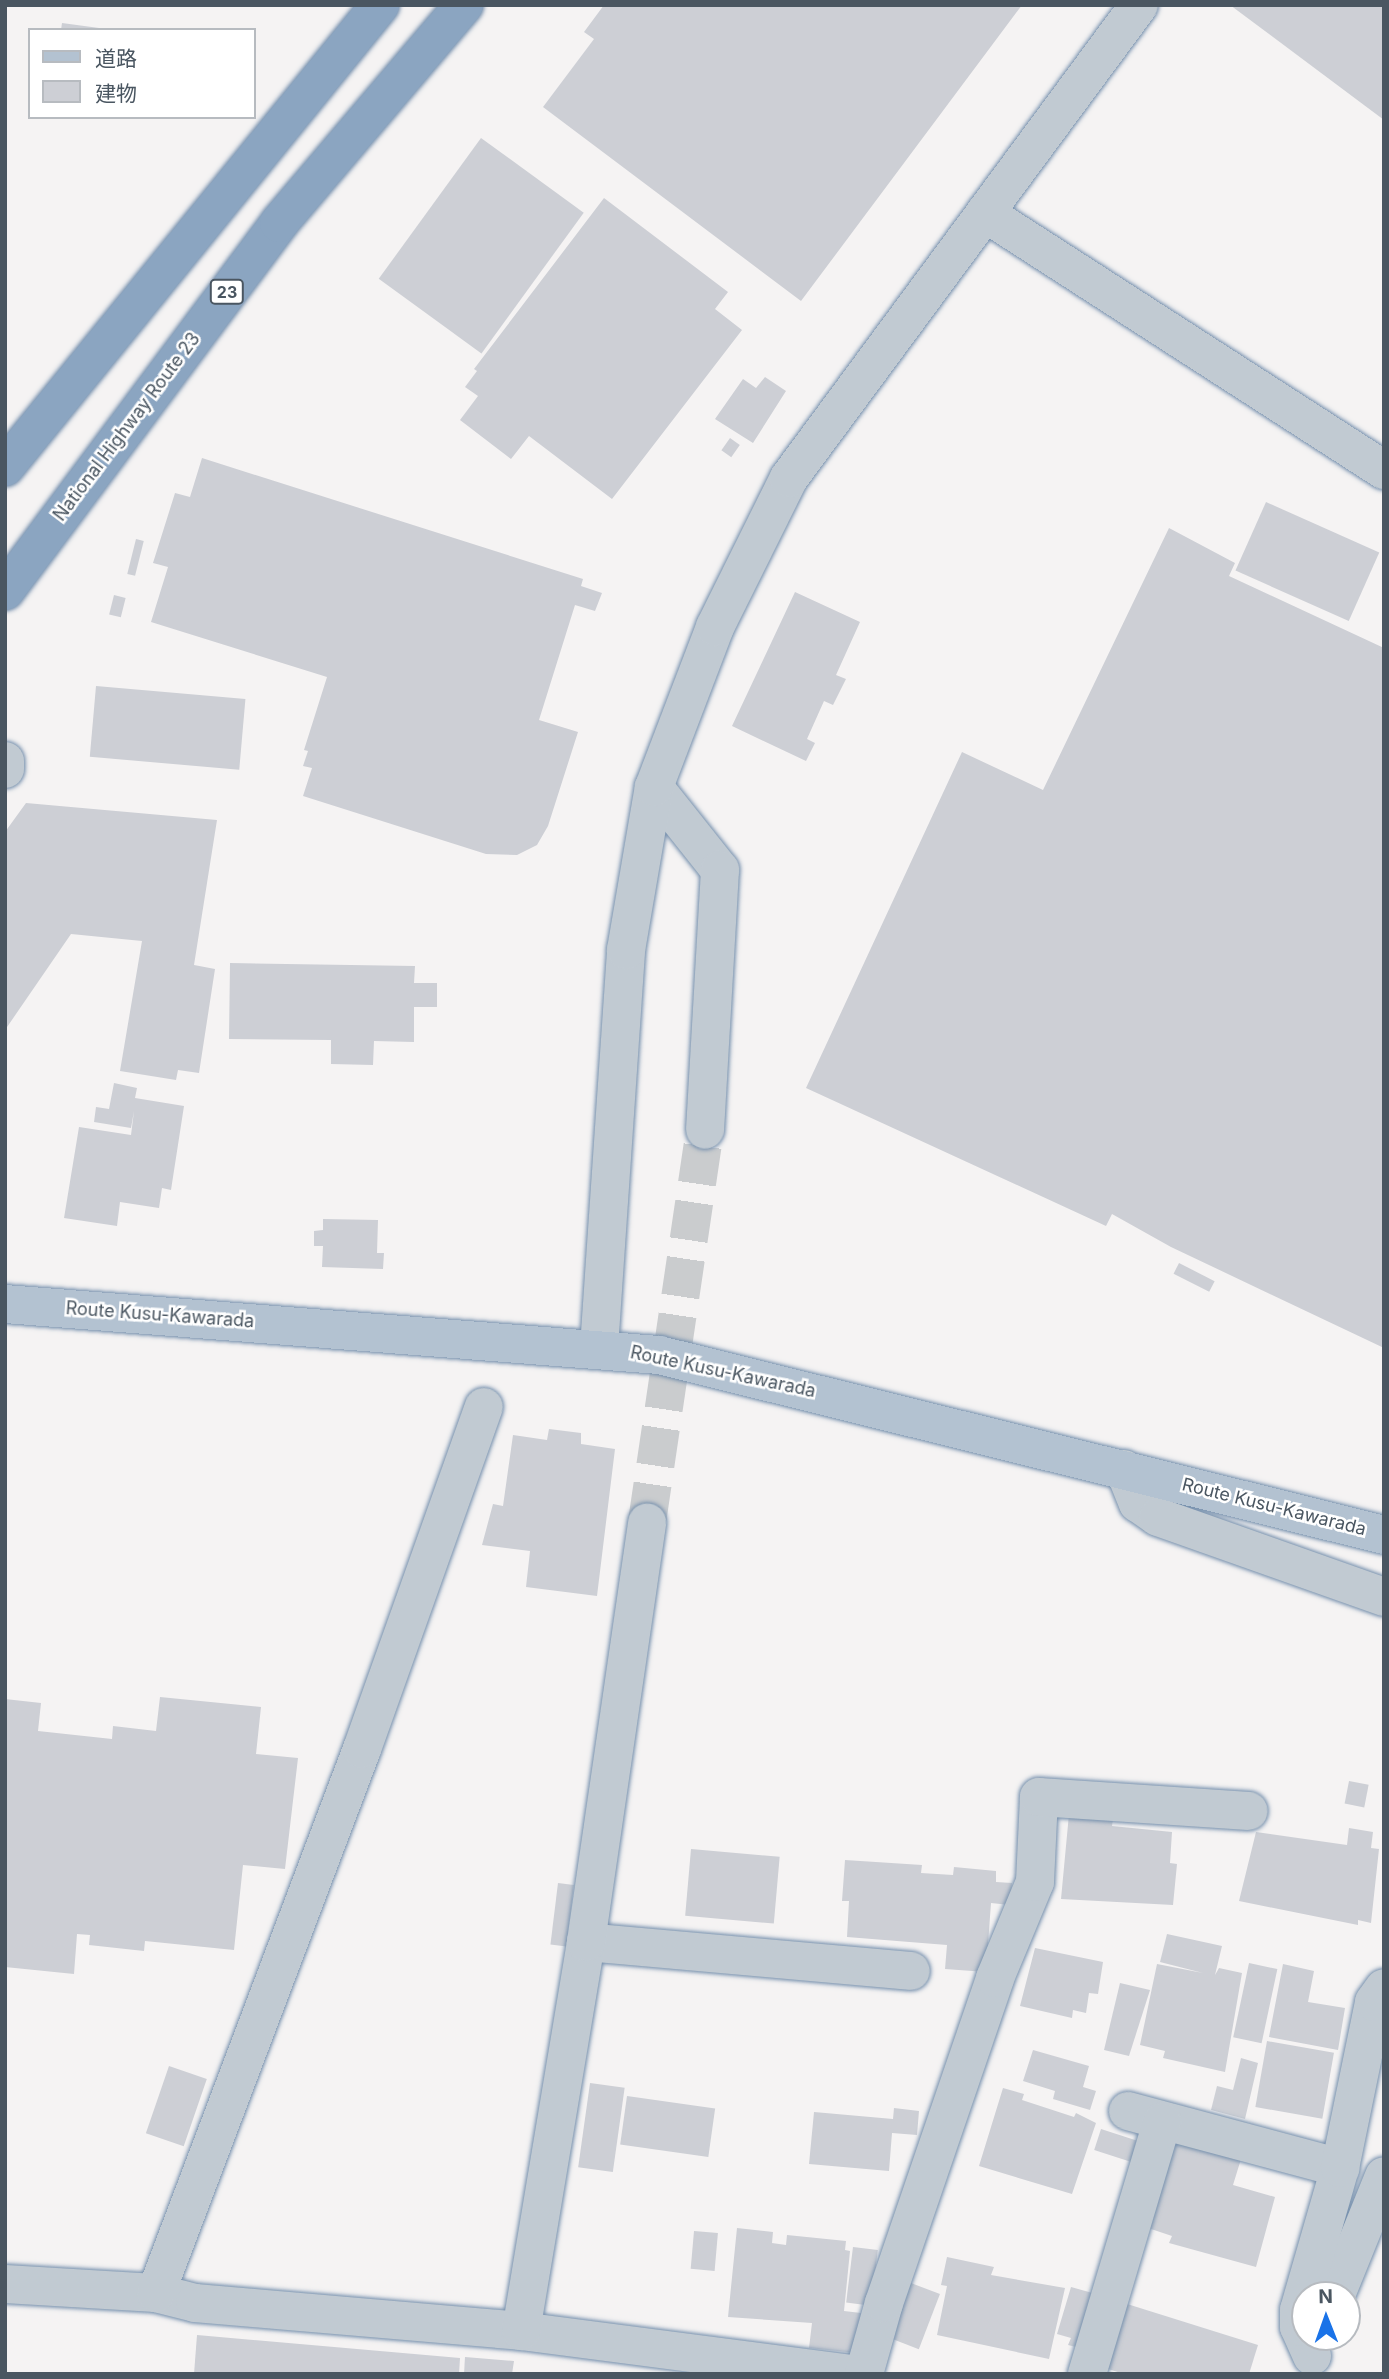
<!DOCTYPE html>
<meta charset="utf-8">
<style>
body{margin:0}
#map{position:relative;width:1389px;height:2379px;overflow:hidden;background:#f5f3f3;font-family:Inter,"Noto Sans JP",sans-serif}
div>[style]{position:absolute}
.building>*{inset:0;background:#cdcfd5;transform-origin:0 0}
.minor-tunnel>*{height:38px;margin-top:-19px;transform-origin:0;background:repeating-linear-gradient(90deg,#caccce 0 38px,transparent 0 57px)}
.roads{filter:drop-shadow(0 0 2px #7690ad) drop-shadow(0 0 2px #7690ad)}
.minor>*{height:38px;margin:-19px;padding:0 19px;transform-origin:19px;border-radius:19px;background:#c1cad2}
.major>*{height:38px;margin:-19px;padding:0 19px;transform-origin:19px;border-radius:19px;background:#b3c2d1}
.highway>*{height:38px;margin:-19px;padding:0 19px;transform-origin:19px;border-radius:19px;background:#8ba5c1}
span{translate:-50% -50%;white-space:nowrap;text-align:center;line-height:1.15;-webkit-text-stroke:5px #fff;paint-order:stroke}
.shield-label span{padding:2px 5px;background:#fff;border:2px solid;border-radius:5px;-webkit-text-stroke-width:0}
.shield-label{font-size:16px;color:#4a5661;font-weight:700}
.street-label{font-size:18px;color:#4a5661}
.frame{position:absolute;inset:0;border:7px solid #4a5661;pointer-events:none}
.legend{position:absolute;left:28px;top:28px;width:228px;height:91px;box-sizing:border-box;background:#fff;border:2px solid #b7bbc0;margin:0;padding:9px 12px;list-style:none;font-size:21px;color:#4a5661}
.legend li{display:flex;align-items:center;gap:14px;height:35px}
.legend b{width:35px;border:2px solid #b7bbc0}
.north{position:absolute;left:1291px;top:2281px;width:70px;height:70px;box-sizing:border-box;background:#fff;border:2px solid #b7bbc0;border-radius:50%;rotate:359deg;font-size:19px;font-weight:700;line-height:28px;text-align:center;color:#4a5661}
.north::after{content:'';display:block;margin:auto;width:24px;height:32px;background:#1a73e8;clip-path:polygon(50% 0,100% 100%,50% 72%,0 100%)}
</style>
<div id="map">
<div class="building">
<i style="clip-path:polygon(604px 5px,1022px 5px,801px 301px,543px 107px,594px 39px,584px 32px)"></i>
<i style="clip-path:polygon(1230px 5px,1384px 5px,1384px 120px)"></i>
<i style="clip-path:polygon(62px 23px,99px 28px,99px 30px,61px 30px)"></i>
<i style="left:481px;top:138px;width:127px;height:174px;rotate:36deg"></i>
<i style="clip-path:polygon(604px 198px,728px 292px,715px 309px,742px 330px,612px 499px,529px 436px,511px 459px,460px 420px,478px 396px,465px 387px,477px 371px,474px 369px)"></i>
<i style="clip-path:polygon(765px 377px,786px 391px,753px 443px,715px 419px,743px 379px,756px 388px)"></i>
<i style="left:730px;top:438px;width:12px;height:15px;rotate:35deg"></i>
<i style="clip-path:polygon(202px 458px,583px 579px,581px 586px,602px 593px,595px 611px,575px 605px,539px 720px,578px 732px,548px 826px,537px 845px,517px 855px,486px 854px,303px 796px,312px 768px,303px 766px,308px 751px,304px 750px,327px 677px,151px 622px,168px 567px,153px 563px,175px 493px,190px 497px)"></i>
<i style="left:1266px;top:502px;width:124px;height:75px;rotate:24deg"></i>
<i style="clip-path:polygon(1169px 528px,1235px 563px,1229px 576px,1384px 648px,1384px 1348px,1171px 1247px,1112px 1214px,1106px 1226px,806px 1088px,962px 752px,1043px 790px)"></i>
<i style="left:136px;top:539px;width:8px;height:36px;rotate:14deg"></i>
<i style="clip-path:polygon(795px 592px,860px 622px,836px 675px,846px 679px,833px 705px,824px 701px,807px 739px,815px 743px,806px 761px,732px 726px)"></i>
<i style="left:114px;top:595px;width:12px;height:20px;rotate:14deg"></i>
<i style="left:96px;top:686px;width:150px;height:71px;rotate:5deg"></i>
<i style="clip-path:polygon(26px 803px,217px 820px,194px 965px,215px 969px,199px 1073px,178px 1070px,176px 1080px,120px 1071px,142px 941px,71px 934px,5px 1030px,5px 832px)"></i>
<i style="clip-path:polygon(230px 963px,415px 966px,414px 983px,437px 983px,437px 1007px,414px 1007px,414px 1042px,374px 1041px,373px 1065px,331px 1064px,331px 1040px,229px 1039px)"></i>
<i style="clip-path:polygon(114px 1083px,137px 1088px,135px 1098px,184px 1106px,171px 1190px,162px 1188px,159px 1208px,120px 1202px,117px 1226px,64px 1218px,79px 1127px,131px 1135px,134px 1111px,131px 1128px,94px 1122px,96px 1107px,109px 1109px)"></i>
<i style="clip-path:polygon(323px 1219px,378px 1220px,377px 1253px,384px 1253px,383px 1269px,322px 1267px,323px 1246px,314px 1246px,314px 1231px,323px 1230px)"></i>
<i style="left:1179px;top:1263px;width:40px;height:12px;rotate:27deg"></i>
<i style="clip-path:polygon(549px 1429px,581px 1433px,581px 1444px,615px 1449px,597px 1596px,526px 1587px,530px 1551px,482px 1545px,493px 1504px,503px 1506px,513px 1435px,547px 1440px)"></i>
<i style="clip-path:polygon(160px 1697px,261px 1707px,256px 1754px,298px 1758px,285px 1869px,243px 1865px,234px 1950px,145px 1941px,144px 1951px,89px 1945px,90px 1935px,77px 1934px,74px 1974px,5px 1967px,5px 1699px,41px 1703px,38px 1731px,112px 1739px,113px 1726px,156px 1731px)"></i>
<i style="left:1349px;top:1781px;width:20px;height:23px;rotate:11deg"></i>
<i style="clip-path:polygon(1069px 1814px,1113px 1819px,1112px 1826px,1172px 1832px,1170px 1863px,1177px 1864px,1173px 1905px,1061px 1899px)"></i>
<i style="clip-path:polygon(1349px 1828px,1373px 1832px,1371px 1848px,1379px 1849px,1371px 1923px,1358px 1920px,1358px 1925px,1239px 1901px,1256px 1832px,1347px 1845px)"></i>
<i style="left:691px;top:1849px;width:89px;height:67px;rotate:5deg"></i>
<i style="clip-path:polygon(845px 1860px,922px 1865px,921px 1873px,953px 1875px,954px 1867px,996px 1871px,996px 1882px,1012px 1883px,1010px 1905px,991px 1903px,986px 1972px,945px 1969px,947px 1945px,847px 1937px,849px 1901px,842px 1901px)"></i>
<i style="left:558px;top:1883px;width:16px;height:62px;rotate:7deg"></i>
<i style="clip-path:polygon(1167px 1934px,1222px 1946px,1215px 1975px,1219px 1968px,1242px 1973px,1225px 2072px,1163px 2058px,1165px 2051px,1140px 2045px,1157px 1964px,1203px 1973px,1160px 1962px)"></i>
<i style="clip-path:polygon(1035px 1948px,1103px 1962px,1098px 1994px,1089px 1993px,1086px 2013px,1073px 2010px,1072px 2018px,1020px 2006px)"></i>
<i style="left:1249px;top:1963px;width:29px;height:76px;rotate:12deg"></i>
<i style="clip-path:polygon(1283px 1964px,1314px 1971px,1308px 2002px,1345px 2008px,1338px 2050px,1269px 2037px)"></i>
<i style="clip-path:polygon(1120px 1983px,1150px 1990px,1129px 2056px,1104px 2050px)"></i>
<i style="left:1267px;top:2041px;width:68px;height:67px;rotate:10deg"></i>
<i style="clip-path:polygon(1033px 2050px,1089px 2066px,1083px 2087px,1096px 2091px,1090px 2110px,1053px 2099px,1055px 2091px,1023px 2081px)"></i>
<i style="clip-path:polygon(1241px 2058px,1258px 2063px,1245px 2119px,1211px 2110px,1217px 2086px,1233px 2090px)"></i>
<i style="left:169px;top:2066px;width:40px;height:71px;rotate:19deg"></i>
<i style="left:590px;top:2083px;width:35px;height:85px;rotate:8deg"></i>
<i style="clip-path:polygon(1003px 2088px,1024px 2094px,1022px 2100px,1074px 2117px,1076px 2113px,1096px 2123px,1072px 2194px,979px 2166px)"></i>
<i style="left:627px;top:2096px;width:89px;height:49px;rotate:8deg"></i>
<i style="clip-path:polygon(894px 2108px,919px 2111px,917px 2135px,892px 2133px,889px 2171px,809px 2164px,814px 2112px,893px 2119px)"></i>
<i style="left:1101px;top:2129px;width:39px;height:22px;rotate:18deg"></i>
<i style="clip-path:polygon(1168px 2139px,1241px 2159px,1233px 2185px,1275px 2197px,1256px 2267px,1169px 2243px,1172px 2236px,1145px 2227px)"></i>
<i style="clip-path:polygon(737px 2228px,773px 2232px,772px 2243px,786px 2245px,787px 2235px,846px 2241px,845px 2250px,850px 2251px,844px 2311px,861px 2313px,857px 2353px,809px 2348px,812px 2323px,728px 2317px)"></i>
<i style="left:694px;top:2231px;width:24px;height:38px;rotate:5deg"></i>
<i style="left:853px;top:2247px;width:25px;height:56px;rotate:7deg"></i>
<i style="clip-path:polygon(947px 2257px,994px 2267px,991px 2275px,1065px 2288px,1049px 2359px,937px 2335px,947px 2286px,941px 2285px)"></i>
<i style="left:911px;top:2283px;width:31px;height:59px;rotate:21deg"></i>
<i style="clip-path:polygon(1071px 2287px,1096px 2294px,1080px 2348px,1068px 2345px,1071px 2338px,1057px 2334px)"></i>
<i style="clip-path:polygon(1124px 2303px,1258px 2345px,1249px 2374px,1124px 2374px,1105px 2368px)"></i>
<i style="clip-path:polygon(197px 2335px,460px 2358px,459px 2374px,194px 2374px)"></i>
<i style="clip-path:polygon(465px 2357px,514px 2361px,512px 2374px,464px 2374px)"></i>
</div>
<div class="minor-tunnel">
<i style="left:647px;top:1522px;width:396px;rotate:-81.6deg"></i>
</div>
<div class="roads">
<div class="minor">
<i style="left:985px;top:213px;width:475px;rotate:32.8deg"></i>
<i style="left:5px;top:761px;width:8px;rotate:90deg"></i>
<i style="left:654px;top:787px;width:106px;rotate:51.5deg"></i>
<i style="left:720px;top:870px;width:260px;rotate:93.3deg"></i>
<i style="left:599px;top:1348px;width:399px;rotate:-86.1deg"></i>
<i style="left:626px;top:950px;width:165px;rotate:-80.3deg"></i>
<i style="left:654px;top:787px;width:171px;rotate:-69.1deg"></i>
<i style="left:715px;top:627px;width:166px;rotate:-63.6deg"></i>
<i style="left:789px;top:478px;width:588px;rotate:-53.5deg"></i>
<i style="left:1124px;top:1469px;width:37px;rotate:68deg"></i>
<i style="left:1138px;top:1503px;width:24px;rotate:35deg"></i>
<i style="left:1158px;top:1517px;width:240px;rotate:19.5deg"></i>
<i style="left:586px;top:1942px;width:326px;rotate:5.1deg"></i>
<i style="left:1128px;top:2111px;width:220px;rotate:15deg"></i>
<i style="left:5px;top:2284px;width:151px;rotate:3.4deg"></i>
<i style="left:156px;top:2293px;width:40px;rotate:14.4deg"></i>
<i style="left:195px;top:2303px;width:327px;rotate:4.9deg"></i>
<i style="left:521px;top:2331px;width:332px;rotate:7.4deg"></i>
<i style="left:156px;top:2293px;width:582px;rotate:-69.26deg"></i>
<i style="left:362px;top:1749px;width:363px;rotate:-70.4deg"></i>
<i style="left:1336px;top:2295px;width:128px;rotate:-68deg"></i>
<i style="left:521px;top:2331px;width:394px;rotate:-80.5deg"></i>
<i style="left:586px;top:1942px;width:424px;rotate:-81.7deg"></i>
<i style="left:1312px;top:2356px;width:32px;rotate:-114deg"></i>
<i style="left:1299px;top:2327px;width:17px;rotate:-90deg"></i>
<i style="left:1299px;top:2310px;width:148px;rotate:-73.9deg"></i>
<i style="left:1340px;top:2168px;width:169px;rotate:-78.4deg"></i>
<i style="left:1374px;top:2002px;width:17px;rotate:-54deg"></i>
<i style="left:864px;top:2374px;width:74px;rotate:-74.3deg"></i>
<i style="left:884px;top:2303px;width:343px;rotate:-71.1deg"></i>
<i style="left:995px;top:1978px;width:104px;rotate:-67.4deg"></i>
<i style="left:1035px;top:1882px;width:85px;rotate:-87.3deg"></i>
<i style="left:1039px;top:1797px;width:210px;rotate:3.8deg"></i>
<i style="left:1087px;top:2374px;width:263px;rotate:-73.4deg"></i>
</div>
<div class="major">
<i style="left:5px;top:1304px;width:656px;rotate:4.46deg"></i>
<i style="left:659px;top:1355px;width:747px;rotate:13.94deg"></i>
</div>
<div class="highway">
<i style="left:5px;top:467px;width:595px;rotate:-50.93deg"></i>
<i style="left:5px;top:591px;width:459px;rotate:-53.3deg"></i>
<i style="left:279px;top:223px;width:286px;rotate:-49.7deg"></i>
</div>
</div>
<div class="shield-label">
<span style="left:227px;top:292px">23</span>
</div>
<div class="street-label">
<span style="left:127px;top:427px;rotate:-53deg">National Highway Route 23</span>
<span style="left:160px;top:1315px;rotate:4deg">Route Kusu-Kawarada</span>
<span style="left:723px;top:1372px;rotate:12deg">Route Kusu-Kawarada</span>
<span style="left:1274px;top:1507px;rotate:14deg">Route Kusu-Kawarada</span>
</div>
<div class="frame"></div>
<ul class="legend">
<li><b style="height:9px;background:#b3c2d1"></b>道路</li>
<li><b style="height:19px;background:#cdcfd5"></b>建物</li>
</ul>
<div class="north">N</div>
</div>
